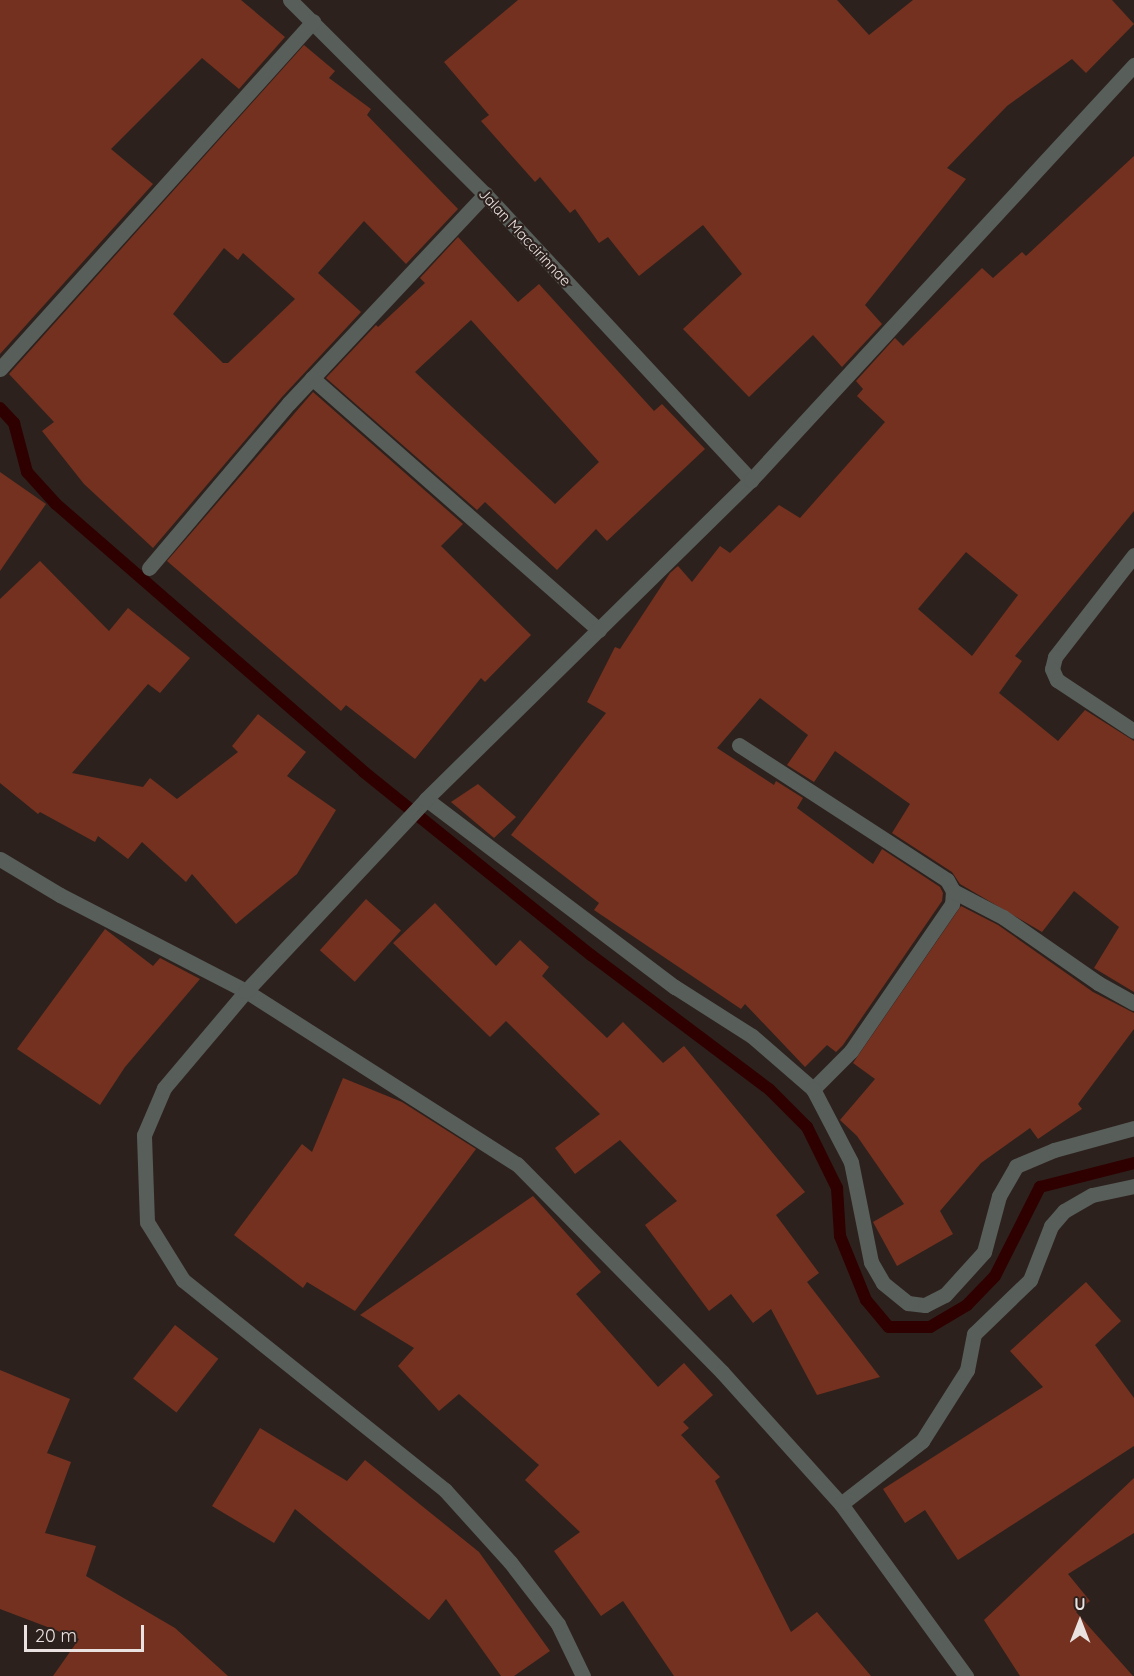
<!DOCTYPE html>
<style>
body{margin:0}
#map{position:relative;width:1134px;height:1676px;overflow:hidden;background:#2d211d;font-family:Quicksand,sans-serif}
div>[style]{position:absolute}
.stream>*{height:12px;margin:-6px;padding:0 6px;transform-origin:6px;border-radius:6px;background:#2f0000}
.building>*{inset:0;background:#74311f;transform-origin:0 0}
.minor>*{height:15px;margin:-7.5px;padding:0 7.5px;transform-origin:7.5px;border-radius:7.5px;background:#585e5a}
span{translate:-50% -50%;white-space:nowrap;text-align:center;line-height:1.15;-webkit-text-stroke:4.5px #2d211d;paint-order:stroke}
.street-label{font-size:15px;color:#eae2e0}
.north{position:absolute;left:1050px;top:1592px;width:60px;height:60px;-webkit-text-stroke:4px #2d211d;paint-order:stroke;rotate:0deg;font-size:16px;font-weight:700;line-height:24px;text-align:center;color:#eae2e0}
.north::after{content:'';display:block;margin:auto;width:21px;height:27px;background:#eae2e0;clip-path:polygon(50% 0,100% 100%,50% 72%,0 100%)}
.scale{position:absolute;left:24px;top:1625px;width:120px;height:27px;box-sizing:border-box;border:3px solid #eae2e0;border-top:0;padding-left:8px;font-size:18px;line-height:21px;white-space:nowrap;color:#eae2e0;-webkit-text-stroke:4px #2d211d;paint-order:stroke}
</style>
<div id="map">
<div class="stream">
<i style="left:0;top:408px;width:21px;rotate:47deg"></i>
<i style="left:14px;top:423px;width:51px;rotate:75.1deg"></i>
<i style="left:27px;top:472px;width:43px;rotate:47.8deg"></i>
<i style="left:56px;top:504px;width:408px;rotate:41deg"></i>
<i style="left:364px;top:772px;width:292px;rotate:38.9deg"></i>
<i style="left:591px;top:955px;width:223px;rotate:37deg"></i>
<i style="left:769px;top:1089px;width:54px;rotate:45deg"></i>
<i style="left:807px;top:1127px;width:68px;rotate:63.8deg"></i>
<i style="left:837px;top:1188px;width:48px;rotate:86.4deg"></i>
<i style="left:840px;top:1236px;width:69px;rotate:67.9deg"></i>
<i style="left:866px;top:1300px;width:35px;rotate:50deg"></i>
<i style="left:889px;top:1327px;width:41px"></i>
<i style="left:930px;top:1327px;width:43px;rotate:-30.7deg"></i>
<i style="left:967px;top:1305px;width:40px;rotate:-46deg"></i>
<i style="left:995px;top:1276px;width:100px;rotate:-63.2deg"></i>
<i style="left:1040px;top:1187px;width:97px;rotate:-14.3deg"></i>
</div>
<div class="building">
<i style="clip-path:polygon(0 0,241px 0,285px 37px,239px 89px,202px 58px,111px 149px,153px 184px,0 354px)"></i>
<i style="clip-path:polygon(518px 0,837px 0,869px 35px,913px 0,1112px 0,1134px 24px,1086px 73px,1072px 59px,1007px 106px,947px 168px,966px 179px,865px 305px,882px 324px,842px 367px,813px 335px,749px 397px,683px 329px,742px 274px,703px 225px,639px 276px,608px 237px,599px 243px,575px 209px,570px 213px,540px 177px,535px 182px,481px 121px,489px 115px,444px 62px)"></i>
<i style="clip-path:polygon(evenodd,304px 45px,335px 71px,329px 78px,371px 109px,367px 115px,458px 209px,406px 264px,364px 221px,318px 273px,361px 312px,282px 397px,153px 548px,84px 484px,42px 431px,54px 422px,9px 374px,304px 45px,224px 248px,238px 260px,243px 253px,295px 299px,228px 363px,223px 363px,173px 314px,224px 248px)"></i>
<i style="clip-path:polygon(evenodd,1134px 156px,1134px 511px,1015px 656px,1022px 661px,999px 693px,1058px 741px,1085px 710px,1134px 741px,1134px 992px,1094px 968px,1119px 927px,1074px 891px,1042px 932px,960px 884px,952px 872px,892px 833px,910px 804px,835px 751px,814px 782px,787px 765px,808px 735px,760px 698px,717px 748px,774px 785px,776px 781px,803px 798px,797px 808px,873px 864px,882px 849px,940px 887px,943px 893px,942px 901px,843px 1045px,836px 1052px,827px 1045px,805px 1067px,745px 1004px,741px 1009px,594px 910px,599px 903px,511px 835px,606px 713px,587px 702px,615px 647px,620px 649px,670px 573px,678px 566px,692px 582px,720px 546px,730px 553px,779px 505px,800px 518px,885px 422px,857px 396px,863px 389px,856px 381px,895px 338px,903px 346px,982px 268px,993px 278px,1022px 252px,1026px 256px,1134px 156px,966px 552px,1018px 595px,972px 656px,918px 609px,966px 552px)"></i>
<i style="clip-path:polygon(evenodd,458px 237px,518px 302px,539px 284px,654px 411px,662px 404px,705px 449px,607px 541px,596px 529px,557px 570px,485px 502px,477px 510px,326px 378px,376px 325px,378px 327px,425px 283px,420px 278px,458px 237px,471px 320px,599px 462px,555px 504px,415px 372px,471px 320px)"></i>
<i style="clip-path:polygon(313px 392px,463px 524px,441px 546px,531px 635px,485px 682px,481px 678px,415px 759px,346px 705px,341px 711px,167px 561px)"></i>
<i style="clip-path:polygon(0 472px,46px 504px,0 571px)"></i>
<i style="clip-path:polygon(40px 561px,109px 631px,128px 608px,190px 658px,160px 693px,148px 684px,72px 773px,143px 787px,150px 778px,177px 799px,238px 752px,232px 746px,258px 714px,306px 752px,287px 776px,336px 810px,297px 874px,236px 924px,192px 874px,186px 882px,142px 842px,128px 859px,98px 836px,95px 842px,40px 812px,38px 814px,0 783px,0 599px)"></i>
<i style="clip-path:polygon(478px 784px,516px 817px,494px 838px,451px 802px)"></i>
<i style="left:366px;top:899px;width:47px;height:69px;rotate:42deg"></i>
<i style="clip-path:polygon(435px 903px,496px 966px,520px 940px,549px 967px,542px 976px,607px 1038px,623px 1022px,663px 1063px,684px 1046px,805px 1192px,776px 1215px,819px 1273px,807px 1282px,880px 1377px,817px 1395px,771px 1309px,753px 1323px,731px 1294px,709px 1311px,645px 1225px,677px 1201px,620px 1140px,575px 1174px,555px 1148px,600px 1114px,506px 1021px,490px 1037px,393px 943px)"></i>
<i style="clip-path:polygon(961px 906px,998px 925px,1093px 992px,1134px 1013px,1134px 1029px,1078px 1104px,1082px 1109px,1038px 1139px,1030px 1128px,981px 1163px,940px 1211px,953px 1234px,897px 1266px,873px 1222px,904px 1204px,857px 1136px,840px 1120px,875px 1079px,853px 1063px)"></i>
<i style="clip-path:polygon(105px 929px,153px 966px,160px 958px,200px 979px,125px 1067px,100px 1105px,17px 1049px)"></i>
<i style="clip-path:polygon(343px 1078px,402px 1102px,476px 1149px,355px 1311px,307px 1282px,303px 1288px,234px 1235px,302px 1144px,312px 1152px)"></i>
<i style="clip-path:polygon(533px 1196px,601px 1272px,576px 1294px,658px 1387px,684px 1363px,713px 1395px,683px 1422px,689px 1428px,681px 1435px,720px 1477px,715px 1481px,791px 1632px,817px 1612px,871px 1676px,674px 1676px,623px 1601px,601px 1616px,554px 1551px,580px 1532px,525px 1480px,539px 1465px,459px 1394px,439px 1411px,398px 1366px,414px 1348px,360px 1315px)"></i>
<i style="clip-path:polygon(1086px 1282px,1121px 1321px,1095px 1345px,1134px 1398px,1134px 1446px,958px 1560px,925px 1510px,905px 1523px,883px 1489px,1043px 1387px,1010px 1351px)"></i>
<i style="left:175px;top:1325px;width:55px;height:68px;rotate:38deg"></i>
<i style="clip-path:polygon(0 1370px,70px 1399px,47px 1453px,71px 1462px,45px 1533px,96px 1546px,86px 1576px,175px 1628px,228px 1676px,53px 1676px,79px 1639px,0 1609px)"></i>
<i style="clip-path:polygon(260px 1428px,347px 1481px,365px 1460px,479px 1552px,550px 1651px,514px 1676px,501px 1676px,446px 1599px,429px 1620px,295px 1509px,274px 1543px,212px 1506px)"></i>
<i style="clip-path:polygon(1134px 1478px,1134px 1533px,1068px 1574px,1090px 1601px,1076px 1612px,1133px 1676px,1020px 1676px,984px 1620px)"></i>
</div>
<div class="minor">
<i style="left:290px;top:0;width:275px;rotate:44.9deg"></i>
<i style="left:485px;top:194px;width:391px;rotate:47.1deg"></i>
<i style="left:0;top:369px;width:468px;rotate:-48deg"></i>
<i style="left:312px;top:378px;width:382px;rotate:41.3deg"></i>
<i style="left:1134px;top:555px;width:129px;rotate:127.8deg"></i>
<i style="left:1055px;top:657px;width:12px;rotate:104deg"></i>
<i style="left:1052px;top:669px;width:12px;rotate:66deg"></i>
<i style="left:1057px;top:680px;width:92px;rotate:33.5deg"></i>
<i style="left:149px;top:568px;width:216px;rotate:-49.7deg"></i>
<i style="left:289px;top:403px;width:287px;rotate:-46.8deg"></i>
<i style="left:739px;top:745px;width:248px;rotate:33deg"></i>
<i style="left:947px;top:880px;width:13px;rotate:61deg"></i>
<i style="left:953px;top:891px;width:13px;rotate:94deg"></i>
<i style="left:952px;top:904px;width:178px;rotate:124.5deg"></i>
<i style="left:851px;top:1051px;width:54px;rotate:135deg"></i>
<i style="left:426px;top:799px;width:312px;rotate:37.1deg"></i>
<i style="left:675px;top:987px;width:91px;rotate:32.5deg"></i>
<i style="left:752px;top:1036px;width:81px;rotate:41deg"></i>
<i style="left:813px;top:1089px;width:82px;rotate:62.5deg"></i>
<i style="left:851px;top:1162px;width:102px;rotate:78.7deg"></i>
<i style="left:871px;top:1262px;width:24px;rotate:60deg"></i>
<i style="left:883px;top:1283px;width:32px;rotate:39deg"></i>
<i style="left:908px;top:1303px;width:17px;rotate:7deg"></i>
<i style="left:925px;top:1305px;width:22px;rotate:-27deg"></i>
<i style="left:945px;top:1295px;width:58px;rotate:-47.8deg"></i>
<i style="left:984px;top:1252px;width:58px;rotate:-75deg"></i>
<i style="left:999px;top:1196px;width:34px;rotate:-60deg"></i>
<i style="left:1016px;top:1166px;width:41px;rotate:-22.8deg"></i>
<i style="left:1054px;top:1150px;width:83px;rotate:-15.4deg"></i>
<i style="left:0;top:859px;width:70px;rotate:31deg"></i>
<i style="left:60px;top:895px;width:209px;rotate:27.3deg"></i>
<i style="left:246px;top:991px;width:322px;rotate:32.6deg"></i>
<i style="left:517px;top:1164px;width:292px;rotate:45.4deg"></i>
<i style="left:722px;top:1372px;width:178px;rotate:48deg"></i>
<i style="left:841px;top:1504px;width:213px;rotate:54deg"></i>
<i style="left:953px;top:891px;width:56px;rotate:27.5deg"></i>
<i style="left:1003px;top:917px;width:116px;rotate:34.8deg"></i>
<i style="left:1098px;top:983px;width:41px;rotate:29.1deg"></i>
<i style="left:841px;top:1504px;width:103px;rotate:-37.9deg"></i>
<i style="left:922px;top:1441px;width:84px;rotate:-57.6deg"></i>
<i style="left:967px;top:1370px;width:37px;rotate:-79deg"></i>
<i style="left:974px;top:1334px;width:78px;rotate:-44deg"></i>
<i style="left:1030px;top:1280px;width:58px;rotate:-68.7deg"></i>
<i style="left:1051px;top:1226px;width:20px;rotate:-49deg"></i>
<i style="left:1064px;top:1211px;width:32px;rotate:-30deg"></i>
<i style="left:1092px;top:1195px;width:43px;rotate:-12.1deg"></i>
<i style="left:583px;top:1676px;width:58px;rotate:-115.7deg"></i>
<i style="left:558px;top:1624px;width:78px;rotate:-127.7deg"></i>
<i style="left:510px;top:1562px;width:97px;rotate:-132.1deg"></i>
<i style="left:445px;top:1490px;width:336px;rotate:-141.3deg"></i>
<i style="left:183px;top:1280px;width:68px;rotate:-121.8deg"></i>
<i style="left:147px;top:1222px;width:87px;rotate:-92deg"></i>
<i style="left:144px;top:1135px;width:51px;rotate:-66.9deg"></i>
<i style="left:164px;top:1088px;width:127px;rotate:-49.8deg"></i>
<i style="left:246px;top:991px;width:263px;rotate:-46.8deg"></i>
<i style="left:426px;top:799px;width:455px;rotate:-44.5deg"></i>
<i style="left:751px;top:480px;width:565px;rotate:-47.3deg"></i>
</div>
<div class="street-label">
<span style="left:525px;top:237px;rotate:47deg">Jalan Maccirinnae</span>
</div>
<div class="north">U</div>
<div class="scale">20 m</div>
</div>
